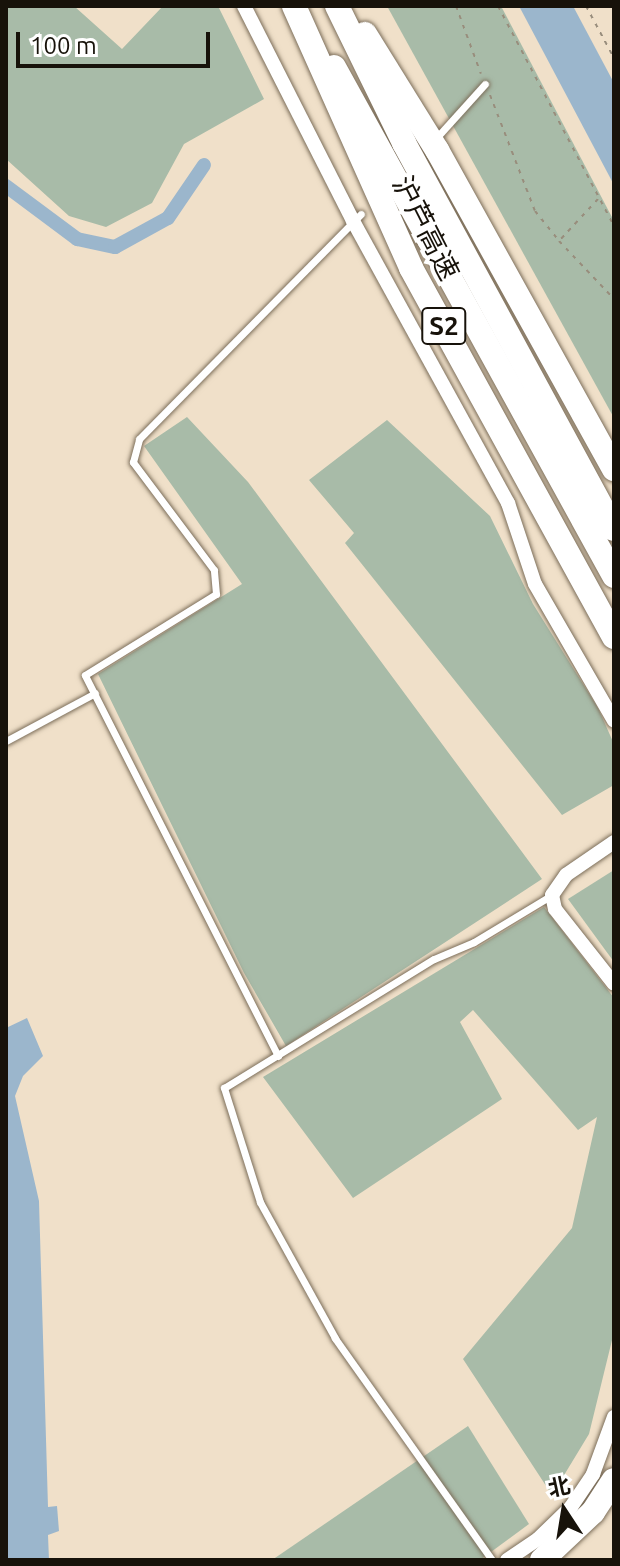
<!DOCTYPE html>
<meta charset="utf-8">
<style>
body{margin:0}
#map{position:relative;width:620px;height:1566px;overflow:hidden;background:#f0e0c9;font-family:Ubuntu,"Noto Sans SC",sans-serif}
div>[style]{position:absolute}
.green>*{inset:0;background:#a8bba8}
.water>*{inset:0;background:#9bb6cc}
.canal>*{height:14px;margin:-7px;padding:0 7px;transform-origin:7px;border-radius:7px;background:#9bb6cc}
.path>*{height:2px;margin-top:-1px;transform-origin:0;background:repeating-linear-gradient(90deg,#988d7c 0 4px,transparent 0 10px)}
.roads{filter:drop-shadow(0 0 2px #7c6e5a) drop-shadow(0 0 2px #7c6e5a)}
.service>*{height:7px;margin:-3.5px;padding:0 3.5px;transform-origin:3.5px;border-radius:3.5px;background:#fff}
.minor>*{height:14px;margin:-7px;padding:0 7px;transform-origin:7px;border-radius:7px;background:#fff}
.motorway>*{height:24px;margin:-12px;padding:0 12px;transform-origin:12px;border-radius:12px;background:#fff}
span{translate:-50% -50%;white-space:nowrap;text-align:center;line-height:1.15;-webkit-text-stroke:8px #fff;paint-order:stroke}
.shield-label span{padding:2px 6px;background:#fff;border:2px solid;border-radius:6px;-webkit-text-stroke-width:0}
.shield-label{font-size:26px;color:#17120a;font-weight:700}
.street-label{font-size:28px;color:#17120a}
.frame{position:absolute;inset:0;border:8px solid #17120a;pointer-events:none}
.north{position:absolute;left:524px;top:1470px;width:80px;height:80px;-webkit-text-stroke:6px #fff;paint-order:stroke;rotate:348deg;font-size:22px;font-weight:700;line-height:32px;text-align:center;color:#17120a}
.north::after{content:'';display:block;margin:auto;width:28px;height:36px;background:#17120a;clip-path:polygon(50% 0,100% 100%,50% 72%,0 100%)}
.scale{position:absolute;left:16px;top:32px;width:194px;height:36px;box-sizing:border-box;border:4px solid #17120a;border-top:0;padding-left:10px;font-size:24px;line-height:28px;white-space:nowrap;color:#17120a;-webkit-text-stroke:6px #fff;paint-order:stroke}
</style>
<div id="map">
<div class="green">
<i style="clip-path:polygon(6px 6px,74px 6px,122px 49px,163px 6px,218px 6px,264px 99px,184px 144px,152px 203px,106px 227px,69px 216px,6px 159px)"></i>
<i style="clip-path:polygon(387px 6px,501px 6px,614px 221px,614px 418px)"></i>
<i style="clip-path:polygon(187px 417px,248px 482px,542px 879px,286px 1046px,244px 973px,98px 674px,242px 584px,144px 446px)"></i>
<i style="clip-path:polygon(387px 420px,490px 516px,533px 604px,598px 708px,614px 744px,614px 785px,562px 815px,345px 543px,354px 533px,309px 480px)"></i>
<i style="clip-path:polygon(614px 870px,614px 962px,568px 899px)"></i>
<i style="clip-path:polygon(544px 907px,614px 998px,614px 1332px,589px 1434px,552px 1495px,463px 1359px,572px 1228px,597px 1117px,578px 1130px,473px 1010px,460px 1022px,502px 1099px,353px 1198px,263px 1077px)"></i>
<i style="clip-path:polygon(468px 1426px,529px 1524px,480px 1560px,272px 1560px)"></i>
</div>
<div class="water">
<i style="clip-path:polygon(519px 6px,573px 6px,614px 83px,614px 185px)"></i>
<i style="clip-path:polygon(27px 1018px,43px 1056px,23px 1076px,15px 1096px,39px 1201px,48px 1507px,57px 1506px,59px 1531px,48px 1535px,49px 1560px,6px 1560px,6px 1028px)"></i>
</div>
<div class="canal">
<i style="left:6px;top:186px;width:89px;rotate:36.7deg"></i>
<i style="left:77px;top:239px;width:39px;rotate:12deg"></i>
<i style="left:115px;top:247px;width:60px;rotate:-28.7deg"></i>
<i style="left:168px;top:218px;width:64px;rotate:-55.8deg"></i>
</div>
<div class="path">
<i style="left:456px;top:6px;width:72px;rotate:69.8deg"></i>
<i style="left:498px;top:6px;width:249px;rotate:62.2deg"></i>
<i style="left:586px;top:6px;width:59px;rotate:61.7deg"></i>
<i style="left:490px;top:95px;width:124px;rotate:68.8deg"></i>
<i style="left:535px;top:211px;width:38px;rotate:51deg"></i>
<i style="left:598px;top:199px;width:57px;rotate:132.9deg"></i>
<i style="left:559px;top:241px;width:80px;rotate:46.5deg"></i>
</div>
<div class="roads">
<div class="service">
<i style="left:438px;top:136px;width:70px;rotate:-47.9deg"></i>
<i style="left:6px;top:741px;width:101px;rotate:-28.3deg"></i>
<i style="left:278px;top:1056px;width:427px;rotate:-116.9deg"></i>
<i style="left:85px;top:675px;width:154px;rotate:-31.7deg"></i>
<i style="left:216px;top:594px;width:24px;rotate:-95deg"></i>
<i style="left:214px;top:570px;width:135px;rotate:-126.9deg"></i>
<i style="left:133px;top:462px;width:24px;rotate:-75deg"></i>
<i style="left:139px;top:439px;width:316px;rotate:-45.4deg"></i>
<i style="left:492px;top:1560px;width:272px;rotate:-125.3deg"></i>
<i style="left:335px;top:1338px;width:155px;rotate:-118.9deg"></i>
<i style="left:260px;top:1202px;width:120px;rotate:-107.5deg"></i>
<i style="left:224px;top:1088px;width:246px;rotate:-31.6deg"></i>
<i style="left:434px;top:959px;width:43px;rotate:-23deg"></i>
<i style="left:474px;top:942px;width:91px;rotate:-31.1deg"></i>
</div>
<div class="minor">
<i style="left:244px;top:6px;width:241px;rotate:63.1deg"></i>
<i style="left:353px;top:221px;width:322px;rotate:61.2deg"></i>
<i style="left:508px;top:503px;width:85px;rotate:71.6deg"></i>
<i style="left:535px;top:584px;width:158px;rotate:60deg"></i>
<i style="left:614px;top:842px;width:58px;rotate:145.5deg"></i>
<i style="left:566px;top:875px;width:24px;rotate:125deg"></i>
<i style="left:552px;top:895px;width:14px;rotate:78deg"></i>
<i style="left:555px;top:909px;width:95px;rotate:51.8deg"></i>
<i style="left:507px;top:1560px;width:37px;rotate:-34deg"></i>
<i style="left:538px;top:1539px;width:46px;rotate:-44.1deg"></i>
<i style="left:571px;top:1507px;width:40px;rotate:-56deg"></i>
<i style="left:593px;top:1474px;width:61px;rotate:-69.8deg"></i>
</div>
<div class="motorway">
<i style="left:294px;top:6px;width:287px;rotate:65.9deg"></i>
<i style="left:411px;top:268px;width:421px;rotate:61.2deg"></i>
<i style="left:337px;top:6px;width:153px;rotate:63.9deg"></i>
<i style="left:404px;top:143px;width:439px;rotate:61.5deg"></i>
<i style="left:365px;top:34px;width:137px;rotate:58.2deg"></i>
<i style="left:437px;top:150px;width:365px;rotate:61deg"></i>
<i style="left:334px;top:67px;width:581px;rotate:61.18deg"></i>
<i style="left:542px;top:1560px;width:70px;rotate:-43.3deg"></i>
<i style="left:593px;top:1512px;width:38px;rotate:-57deg"></i>
</div>
</div>
<div class="shield-label">
<span style="left:444px;top:326px">S2</span>
</div>
<div class="street-label">
<span style="left:426px;top:228px;rotate:63deg">沪芦高速</span>
</div>
<div class="frame"></div>
<div class="north">北</div>
<div class="scale">100 m</div>
</div>
